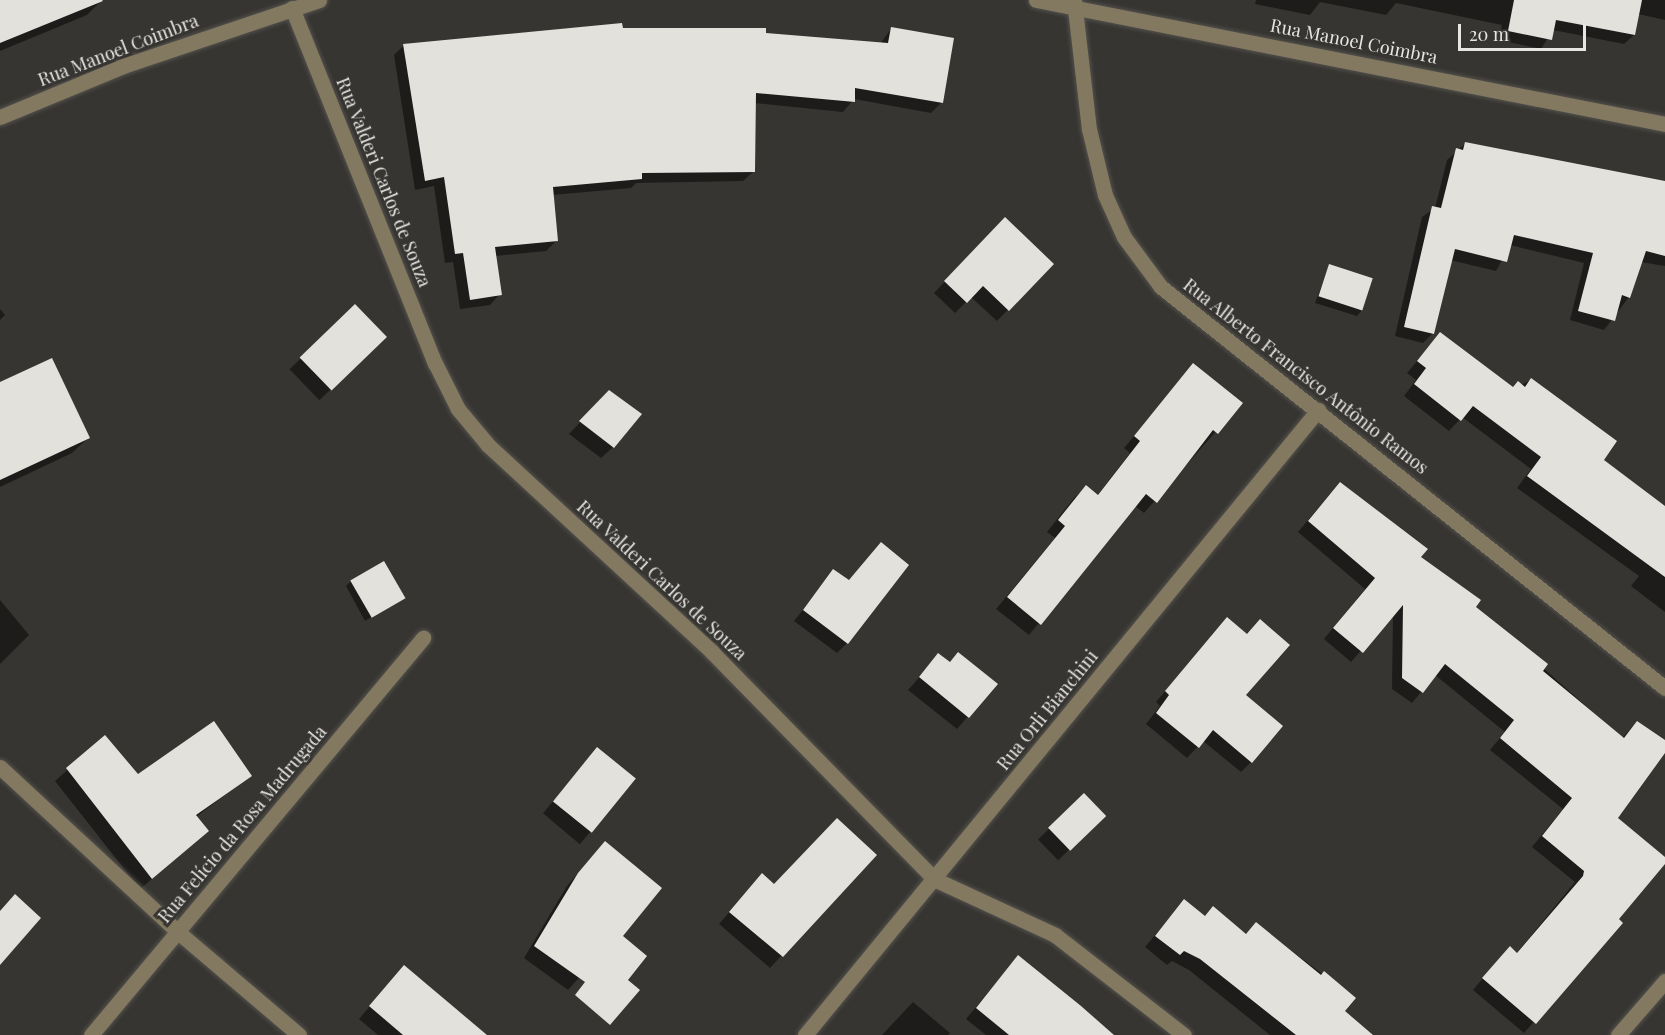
<!DOCTYPE html>
<meta charset="utf-8">
<style>
body{margin:0}
#map{position:relative;width:1665px;height:1035px;overflow:hidden;background:#373531;font-family:"Playfair Display",serif}
div>[style]{position:absolute}
.shadow>*{inset:0;background:#0007;transform-origin:0 0}
.building>*{inset:0;background:#e3e1dc;transform-origin:0 0}
.roads{filter:drop-shadow(0 0 2px #53514d) drop-shadow(0 0 2px #53514d)}
.minor>*{height:15px;margin:-7.5px;padding:0 7.5px;transform-origin:7.5px;border-radius:7.5px;background:#837960}
span{translate:-50% -50%;white-space:nowrap;text-align:center;line-height:1.15;-webkit-text-stroke:6px #373531;paint-order:stroke}
.street-label{font-size:18px;color:#e7e6e3}
.scale{position:absolute;left:1458px;top:24px;width:128px;height:27px;box-sizing:border-box;border:3px solid #e7e6e3;border-top:0;padding-left:8px;font-size:18px;line-height:21px;white-space:nowrap;color:#e7e6e3;-webkit-text-stroke:4px #373531;paint-order:stroke}
</style>
<div id="map">
<div class="shadow">
<i style="clip-path:polygon(0 0,102px 0,87px 15px,0 51px)"></i>
<i style="clip-path:polygon(1256px 0,1665px 0,1665px 20px,1638px 14px,1634px 35px,1624px 44px,1553px 30px,1541px 49px,1499px 40px,1502px 25px,1396px 3px,1386px 15px,1320px 2px,1310px 15px,1255px 4px)"></i>
<i style="clip-path:polygon(891px 29px,952px 39px,941px 103px,931px 113px,854px 99px,843px 112px,754px 103px,754px 171px,743px 181px,636px 183px,631px 188px,552px 195px,556px 241px,546px 251px,495px 256px,500px 294px,490px 305px,460px 309px,453px 262px,445px 263px,434px 186px,415px 190px,394px 55px,404px 45px,621px 30px,880px 44px)"></i>
<i style="clip-path:polygon(1465px 144px,1665px 183px,1665px 266px,1641px 262px,1629px 297px,1604px 330px,1570px 320px,1584px 263px,1510px 245px,1496px 271px,1450px 260px,1433px 333px,1423px 343px,1395px 336px,1422px 217px,1435px 208px,1447px 160px)"></i>
<i style="clip-path:polygon(994px 230px,1052px 264px,997px 321px,971px 297px,955px 313px,934px 293px)"></i>
<i style="clip-path:polygon(1329px 266px,1362px 310px,1357px 316px,1315px 303px)"></i>
<i style="left:355px;top:306px;width:43px;height:91px;rotate:46deg"></i>
<i style="clip-path:polygon(0 309px,5px 315px,0 320px)"></i>
<i style="clip-path:polygon(1440px 334px,1513px 389px,1531px 380px,1602px 460px,1665px 508px,1665px 612px,1631px 586px,1639px 576px,1517px 488px,1531px 469px,1462px 417px,1449px 431px,1404px 396px,1416px 380px,1407px 373px)"></i>
<i style="clip-path:polygon(1194px 365px,1241px 403px,1144px 513px,1135px 506px,1029px 635px,996px 609px,1055px 538px,1047px 532px,1074px 498px,1086px 487px,1097px 496px,1130px 453px,1124px 448px)"></i>
<i style="clip-path:polygon(0 384px,88px 438px,72px 453px,0 487px)"></i>
<i style="clip-path:polygon(609px 392px,613px 447px,601px 458px,569px 434px)"></i>
<i style="clip-path:polygon(1330px 494px,1419px 558px,1622px 738px,1637px 722px,1665px 742px,1665px 751px,1616px 818px,1665px 862px,1616px 919px,1621px 923px,1524px 1033px,1473px 990px,1499px 959px,1516px 954px,1575px 882px,1532px 847px,1563px 809px,1490px 750px,1505px 732px,1435px 675px,1412px 703px,1392px 689px,1393px 614px,1351px 662px,1324px 639px,1365px 589px,1298px 532px)"></i>
<i style="clip-path:polygon(834px 571px,848px 582px,847px 643px,837px 653px,794px 621px)"></i>
<i style="clip-path:polygon(351px 581px,403px 597px,365px 621px,346px 586px)"></i>
<i style="clip-path:polygon(0 600px,29px 635px,0 664px)"></i>
<i style="clip-path:polygon(1227px 619px,1251px 762px,1241px 772px,1203px 741px,1187px 758px,1146px 724px,1160px 706px,1156px 702px)"></i>
<i style="clip-path:polygon(958px 654px,996px 684px,957px 729px,908px 690px,939px 655px,949px 663px)"></i>
<i style="clip-path:polygon(105px 737px,138px 776px,250px 776px,196px 817px,196px 842px,140px 889px,55px 781px)"></i>
<i style="left:597px;top:749px;width:48px;height:84px;rotate:40deg"></i>
<i style="left:1084px;top:795px;width:29px;height:64px;rotate:46deg"></i>
<i style="clip-path:polygon(605px 843px,660px 888px,568px 990px,524px 958px,567px 886px)"></i>
<i style="clip-path:polygon(874px 855px,770px 968px,719px 924px,751px 887px,774px 885px)"></i>
<i style="clip-path:polygon(1184px 901px,1204px 917px,1245px 935px,1256px 924px,1354px 998px,1343px 1012px,1343px 1035px,1270px 1035px,1189px 970px,1172px 961px,1167px 965px,1145px 947px)"></i>
<i style="clip-path:polygon(1018px 957px,1112px 1035px,986px 1035px,966px 1019px)"></i>
<i style="clip-path:polygon(404px 967px,486px 1035px,378px 1035px,359px 1019px)"></i>
<i style="clip-path:polygon(913px 1002px,950px 1033px,948px 1035px,882px 1035px)"></i>
</div>
<div class="building">
<i style="clip-path:polygon(0 0,102px 0,103px 1px,0 43px)"></i>
<i style="clip-path:polygon(1514px 0,1642px 0,1635px 35px,1556px 20px,1552px 40px,1508px 31px)"></i>
<i style="clip-path:polygon(622px 23px,623px 28px,766px 28px,766px 33px,888px 43px,891px 27px,954px 38px,943px 103px,855px 88px,855px 102px,756px 93px,755px 172px,642px 173px,642px 179px,553px 187px,558px 241px,495px 247px,502px 295px,470px 300px,463px 253px,455px 254px,444px 177px,425px 181px,403px 44px)"></i>
<i style="clip-path:polygon(1465px 142px,1665px 181px,1665px 256px,1646px 251px,1630px 298px,1622px 295px,1615px 321px,1578px 311px,1593px 253px,1514px 235px,1507px 262px,1455px 249px,1434px 334px,1404px 327px,1432px 206px,1441px 208px,1456px 148px,1463px 150px)"></i>
<i style="clip-path:polygon(1005px 217px,1054px 264px,1009px 311px,983px 286px,967px 303px,944px 281px)"></i>
<i style="left:1329px;top:264px;width:46px;height:34px;rotate:18deg"></i>
<i style="left:355px;top:304px;width:46px;height:77px;rotate:46deg"></i>
<i style="clip-path:polygon(1440px 332px,1513px 387px,1518px 381px,1525px 387px,1531px 378px,1617px 441px,1604px 460px,1665px 506px,1665px 577px,1527px 476px,1541px 457px,1473px 406px,1461px 421px,1414px 384px,1426px 368px,1417px 361px)"></i>
<i style="clip-path:polygon(52px 358px,90px 438px,0 480px,0 382px)"></i>
<i style="clip-path:polygon(1193px 363px,1243px 403px,1218px 434px,1213px 430px,1157px 503px,1146px 494px,1041px 625px,1007px 597px,1065px 526px,1058px 520px,1086px 485px,1098px 495px,1140px 441px,1134px 436px)"></i>
<i style="clip-path:polygon(609px 390px,642px 414px,614px 448px,579px 421px)"></i>
<i style="clip-path:polygon(1340px 482px,1428px 549px,1421px 557px,1481px 600px,1476px 607px,1548px 664px,1543px 671px,1624px 738px,1637px 721px,1665px 740px,1665px 753px,1618px 818px,1665px 857px,1665px 864px,1619px 919px,1623px 923px,1536px 1024px,1482px 978px,1510px 946px,1517px 953px,1583px 876px,1584px 871px,1542px 836px,1572px 798px,1500px 738px,1514px 720px,1445px 664px,1423px 693px,1402px 678px,1403px 605px,1363px 653px,1333px 628px,1375px 578px,1308px 521px)"></i>
<i style="clip-path:polygon(881px 542px,909px 565px,848px 644px,803px 610px,833px 569px,849px 580px)"></i>
<i style="left:384px;top:561px;width:43px;height:39px;rotate:60deg"></i>
<i style="clip-path:polygon(1227px 617px,1247px 634px,1260px 619px,1290px 645px,1246px 695px,1283px 726px,1252px 763px,1213px 730px,1199px 748px,1156px 713px,1169px 695px,1165px 691px)"></i>
<i style="clip-path:polygon(958px 652px,998px 684px,969px 718px,919px 677px,938px 653px,950px 662px)"></i>
<i style="clip-path:polygon(214px 721px,252px 776px,196px 815px,209px 831px,152px 879px,66px 768px,105px 735px,138px 774px)"></i>
<i style="left:597px;top:747px;width:50px;height:70px;rotate:39deg"></i>
<i style="left:1084px;top:793px;width:32px;height:50px;rotate:46deg"></i>
<i style="clip-path:polygon(837px 818px,877px 855px,783px 957px,729px 912px,762px 873px,774px 884px)"></i>
<i style="clip-path:polygon(605px 841px,662px 888px,623px 936px,647px 956px,628px 980px,640px 990px,610px 1025px,575px 995px,585px 982px,534px 946px,578px 873px)"></i>
<i style="clip-path:polygon(15px 894px,41px 918px,0 965px,0 911px)"></i>
<i style="clip-path:polygon(1184px 899px,1205px 916px,1213px 906px,1246px 934px,1256px 922px,1321px 975px,1324px 971px,1356px 998px,1345px 1011px,1373px 1035px,1296px 1035px,1200px 959px,1184px 951px,1180px 955px,1155px 936px)"></i>
<i style="clip-path:polygon(1018px 955px,1081px 1006px,1114px 1035px,1009px 1035px,976px 1008px)"></i>
<i style="clip-path:polygon(404px 965px,487px 1035px,403px 1035px,369px 1006px)"></i>
</div>
<div class="roads">
<div class="minor">
<i style="left:1036px;top:0;width:641px;rotate:11.15deg"></i>
<i style="left:1074px;top:0;width:130px;rotate:83.4deg"></i>
<i style="left:1089px;top:129px;width:68px;rotate:76.4deg"></i>
<i style="left:1105px;top:195px;width:46px;rotate:65.7deg"></i>
<i style="left:1124px;top:237px;width:62px;rotate:53.5deg"></i>
<i style="left:1161px;top:287px;width:644px;rotate:38.51deg"></i>
<i style="left:292px;top:8px;width:383px;rotate:68.1deg"></i>
<i style="left:435px;top:363px;width:51px;rotate:63.4deg"></i>
<i style="left:458px;top:409px;width:47px;rotate:50.2deg"></i>
<i style="left:488px;top:445px;width:305px;rotate:42.7deg"></i>
<i style="left:712px;top:652px;width:318px;rotate:45.6deg"></i>
<i style="left:934px;top:879px;width:133px;rotate:24.8deg"></i>
<i style="left:1055px;top:935px;width:163px;rotate:37.8deg"></i>
<i style="left:0;top:117px;width:133px;rotate:-22.5deg"></i>
<i style="left:123px;top:66px;width:207px;rotate:-18.6deg"></i>
<i style="left:0;top:767px;width:243px;rotate:42.8deg"></i>
<i style="left:178px;top:932px;width:159px;rotate:40.4deg"></i>
<i style="left:91px;top:1035px;width:518px;rotate:-50.1deg"></i>
<i style="left:805px;top:1035px;width:809px;rotate:-50.62deg"></i>
<i style="left:1618px;top:1035px;width:72px;rotate:-49deg"></i>
</div>
</div>
<div class="street-label">
<span style="left:1354px;top:41px;rotate:11deg">Rua Manoel Coimbra</span>
<span style="left:118px;top:50px;rotate:-21deg">Rua Manoel Coimbra</span>
<span style="left:384px;top:182px;rotate:68deg">Rua Valderi Carlos de Souza</span>
<span style="left:1306px;top:376px;rotate:38deg">Rua Alberto Francisco Antônio Ramos</span>
<span style="left:662px;top:580px;rotate:43deg">Rua Valderi Carlos de Souza</span>
<span style="left:1047px;top:710px;rotate:-51deg">Rua Orli Bianchini</span>
<span style="left:242px;top:824px;rotate:-50deg">Rua Felício da Rosa Madrugada</span>
</div>
<div class="scale">20 m</div>
</div>
